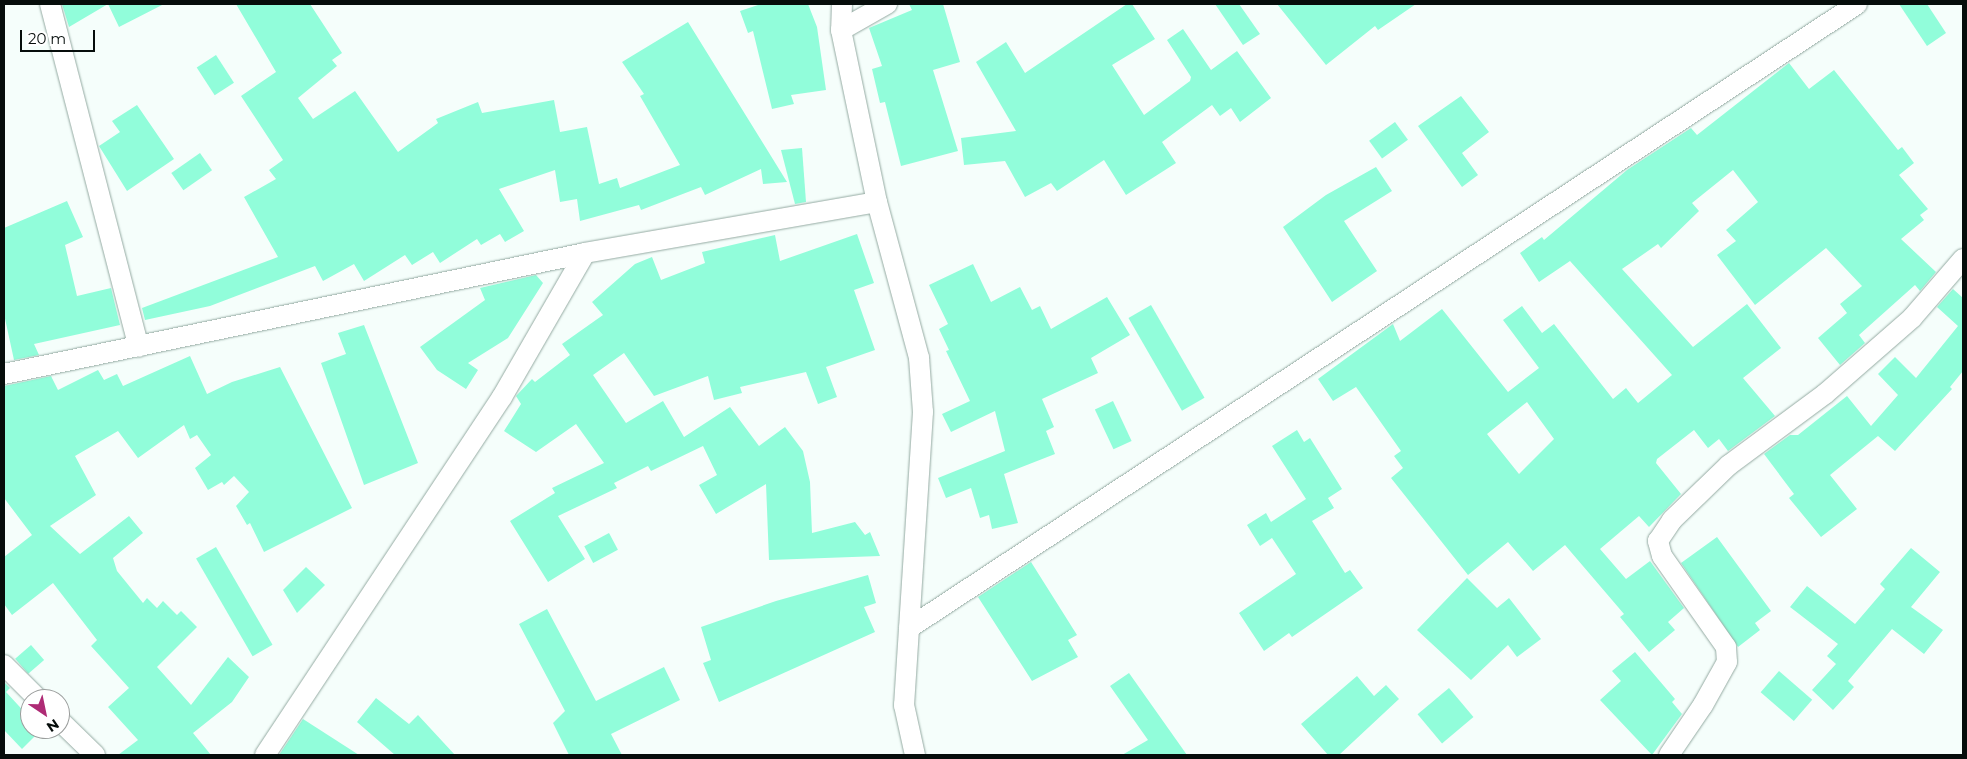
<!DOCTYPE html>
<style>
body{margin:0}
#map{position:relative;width:1967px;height:759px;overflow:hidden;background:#f5fefb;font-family:Montserrat,sans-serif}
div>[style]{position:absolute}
.building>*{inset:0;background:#91fdda;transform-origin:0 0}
.roads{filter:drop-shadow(0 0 1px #94aaa2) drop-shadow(0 0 1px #94aaa2)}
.street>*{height:20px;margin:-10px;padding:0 10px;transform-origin:10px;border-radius:10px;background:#fff}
span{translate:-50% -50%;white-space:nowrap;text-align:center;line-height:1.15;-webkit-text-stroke:5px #fff;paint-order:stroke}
.frame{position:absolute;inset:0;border:5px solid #060d0b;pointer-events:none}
.north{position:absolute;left:20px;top:689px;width:50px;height:50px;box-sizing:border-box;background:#fff;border:1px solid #9b9e9d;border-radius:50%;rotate:146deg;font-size:14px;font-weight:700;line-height:20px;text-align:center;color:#060d0b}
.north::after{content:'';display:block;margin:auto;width:18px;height:22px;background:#ae2b75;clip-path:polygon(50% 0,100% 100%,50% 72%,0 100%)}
.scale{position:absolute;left:20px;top:30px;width:75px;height:22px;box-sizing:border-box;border:2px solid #060d0b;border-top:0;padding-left:6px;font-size:15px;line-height:18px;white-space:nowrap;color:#060d0b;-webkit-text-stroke:4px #fff;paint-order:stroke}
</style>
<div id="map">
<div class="building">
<i style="clip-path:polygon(62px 4px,164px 4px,119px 27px,108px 4px,69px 27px)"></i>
<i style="clip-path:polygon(236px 4px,310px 4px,342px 53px,332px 60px,337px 66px,298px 98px,313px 119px,355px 91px,398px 152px,438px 123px,436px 119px,478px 102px,482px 113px,554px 100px,560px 132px,587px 127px,599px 184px,617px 178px,620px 188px,680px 165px,640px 96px,644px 94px,622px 62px,688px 22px,787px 182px,763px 184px,761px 169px,705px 195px,701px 187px,641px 210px,639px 205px,580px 221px,577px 199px,560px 202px,555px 170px,499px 189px,524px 231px,505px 242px,500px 234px,481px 245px,477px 239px,440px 263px,433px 252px,412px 265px,405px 255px,364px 281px,354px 264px,323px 281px,315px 266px,210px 306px,145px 320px,142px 308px,278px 257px,244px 197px,276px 179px,269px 170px,283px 160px,241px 96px,276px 72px)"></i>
<i style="clip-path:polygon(761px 4px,808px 4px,817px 27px,826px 90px,791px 95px,794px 104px,772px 109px,753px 31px,748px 33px,740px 11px)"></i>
<i style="clip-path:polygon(909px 4px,943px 4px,960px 62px,933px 70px,958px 151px,901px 166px,885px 102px,880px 103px,872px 69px,882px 66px,869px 28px,912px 10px)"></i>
<i style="clip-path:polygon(1127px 4px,1132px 4px,1155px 39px,1112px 65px,1144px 115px,1190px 81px,1191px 77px,1167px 40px,1183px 29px,1211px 70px,1237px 51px,1271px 98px,1240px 122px,1231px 108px,1220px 116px,1212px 105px,1162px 142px,1176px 163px,1126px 195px,1104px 160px,1057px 191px,1051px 183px,1025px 197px,1005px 161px,964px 165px,961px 138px,1016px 131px,976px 62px,1006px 42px,1025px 73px)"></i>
<i style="clip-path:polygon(1215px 4px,1239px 4px,1260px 34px,1243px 45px)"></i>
<i style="clip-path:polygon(1277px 4px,1416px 4px,1378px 30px,1375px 26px,1326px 65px)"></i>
<i style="clip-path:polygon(1899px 4px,1927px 4px,1946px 33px,1927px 46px)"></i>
<i style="left:216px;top:55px;width:33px;height:23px;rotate:57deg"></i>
<i style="clip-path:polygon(evenodd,1789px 63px,1809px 89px,1834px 70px,1898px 150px,1902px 147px,1914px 163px,1899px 175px,1928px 209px,1920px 215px,1924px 220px,1901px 239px,1936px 272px,1920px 291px,1915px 285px,1859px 335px,1865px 343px,1840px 365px,1818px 338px,1847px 313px,1840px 304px,1862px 286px,1826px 248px,1755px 305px,1717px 255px,1736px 241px,1726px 230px,1758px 202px,1733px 170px,1692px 203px,1699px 211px,1661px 248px,1658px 244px,1622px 269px,1693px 347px,1747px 304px,1781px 348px,1743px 378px,1775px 416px,1728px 451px,1719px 439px,1708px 448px,1694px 430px,1657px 459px,1656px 463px,1681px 494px,1649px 527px,1639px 516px,1600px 549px,1626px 579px,1650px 561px,1684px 608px,1668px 622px,1675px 630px,1649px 652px,1620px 617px,1624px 614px,1565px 545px,1533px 571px,1508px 542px,1468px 575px,1391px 478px,1403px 468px,1394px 456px,1401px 451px,1356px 387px,1333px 401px,1318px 379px,1393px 324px,1400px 341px,1442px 309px,1508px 392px,1539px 368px,1503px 320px,1522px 306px,1542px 333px,1554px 324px,1613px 399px,1626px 388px,1638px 403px,1672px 375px,1570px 261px,1539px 282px,1520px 253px,1542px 237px,1544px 240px,1627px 170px,1691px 128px,1697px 135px,1789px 63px,1527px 402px,1554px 439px,1519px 474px,1487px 434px,1527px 402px)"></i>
<i style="clip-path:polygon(1461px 96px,1489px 132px,1462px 153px,1478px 175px,1462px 187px,1418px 126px)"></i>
<i style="clip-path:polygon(137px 105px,174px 159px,127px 191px,99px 146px,120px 132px,112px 121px)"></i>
<i style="left:1395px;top:122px;width:22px;height:32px;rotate:54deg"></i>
<i style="clip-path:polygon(802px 148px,806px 202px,795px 204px,781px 150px)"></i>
<i style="left:200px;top:153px;width:21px;height:35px;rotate:55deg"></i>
<i style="clip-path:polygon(1376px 167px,1392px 191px,1344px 221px,1377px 271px,1332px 302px,1283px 227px,1326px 195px)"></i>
<i style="clip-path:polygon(67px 201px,83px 237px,65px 245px,77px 296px,111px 288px,120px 325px,34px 344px,39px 355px,14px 360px,4px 314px,4px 228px)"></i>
<i style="clip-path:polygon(857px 234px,874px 283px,854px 290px,875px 350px,826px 367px,837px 397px,818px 404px,806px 372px,740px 387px,742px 393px,714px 400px,708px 376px,654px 396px,624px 353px,593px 375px,626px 423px,663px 401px,684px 437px,730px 407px,759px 446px,785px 427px,803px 451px,810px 482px,812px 533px,855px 522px,865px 535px,870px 532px,880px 556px,769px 560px,766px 484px,716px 514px,699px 485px,717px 475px,703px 446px,651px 471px,648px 466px,614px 483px,617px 488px,558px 516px,585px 559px,548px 582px,510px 521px,555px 493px,552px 488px,604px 463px,576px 424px,536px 452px,504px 431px,521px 404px,516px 396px,532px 379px,535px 382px,570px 355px,562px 344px,603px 315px,592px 302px,635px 264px,652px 257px,661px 280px,705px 263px,702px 252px,775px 235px,780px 261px)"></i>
<i style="clip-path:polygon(973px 264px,991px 302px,1020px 287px,1032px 310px,1040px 306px,1051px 329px,1107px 297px,1130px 335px,1091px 358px,1098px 373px,1042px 399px,1054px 427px,1046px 431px,1055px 454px,1004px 474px,1018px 523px,992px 529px,989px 515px,980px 518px,971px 488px,946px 498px,938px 478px,1005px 451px,995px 411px,951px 432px,942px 414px,970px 401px,946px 351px,949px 350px,939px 329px,948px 324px,929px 285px)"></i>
<i style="clip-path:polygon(536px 275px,543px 283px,508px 338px,468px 363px,478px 370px,466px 389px,437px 370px,420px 347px,485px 300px,480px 288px)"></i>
<i style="clip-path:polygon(1953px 289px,1963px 298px,1963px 371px,1950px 387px,1952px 389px,1895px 451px,1878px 436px,1830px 475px,1857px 509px,1821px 537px,1789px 498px,1794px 494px,1764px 454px,1790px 435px,1798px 435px,1847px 396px,1871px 426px,1898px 395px,1878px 374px,1895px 357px,1916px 378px,1958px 326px,1937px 307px)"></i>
<i style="left:1151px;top:305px;width:107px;height:26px;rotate:60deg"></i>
<i style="clip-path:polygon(364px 325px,418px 463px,364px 485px,321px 363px,346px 354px,338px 333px)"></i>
<i style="clip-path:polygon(190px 356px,207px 394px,232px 382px,280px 367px,352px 508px,264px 552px,250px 523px,247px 525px,236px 506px,249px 492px,234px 476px,224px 485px,222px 482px,208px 490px,195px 468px,211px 455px,197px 435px,190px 439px,184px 425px,138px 458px,118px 431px,75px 456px,96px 495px,50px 526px,80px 554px,129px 516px,143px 533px,113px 558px,117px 571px,143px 603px,147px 598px,157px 608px,163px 601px,177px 615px,181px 611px,197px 627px,157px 667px,191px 705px,228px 657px,249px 677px,232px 702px,193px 733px,211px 755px,118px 755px,138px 740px,108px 707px,129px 688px,91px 646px,97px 640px,53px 583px,12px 615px,4px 604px,4px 557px,32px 535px,4px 498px,4px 386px,51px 376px,58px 390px,98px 370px,104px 380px,117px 374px,123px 386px)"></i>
<i style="left:1113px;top:401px;width:44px;height:20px;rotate:65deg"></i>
<i style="clip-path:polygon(1297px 430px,1304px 442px,1310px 438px,1342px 489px,1328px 498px,1334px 508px,1312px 521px,1345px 573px,1350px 570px,1363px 588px,1292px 637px,1289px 633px,1264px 651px,1239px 613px,1296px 574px,1272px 538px,1260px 546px,1247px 525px,1266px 513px,1271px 522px,1306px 499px,1272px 446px)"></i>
<i style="left:609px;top:533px;width:19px;height:28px;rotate:62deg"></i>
<i style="clip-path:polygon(1717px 537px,1771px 611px,1755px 623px,1760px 630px,1738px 647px,1681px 563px)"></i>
<i style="left:216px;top:547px;width:113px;height:23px;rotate:60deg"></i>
<i style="clip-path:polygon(1911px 548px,1940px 572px,1911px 607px,1943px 630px,1924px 654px,1892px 629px,1848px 681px,1854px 687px,1833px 710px,1812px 690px,1836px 664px,1827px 656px,1838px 644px,1790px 607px,1807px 586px,1855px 624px,1885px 589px,1880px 584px)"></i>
<i style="clip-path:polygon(1031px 562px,1077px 635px,1068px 640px,1078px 657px,1032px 681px,978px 597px)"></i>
<i style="clip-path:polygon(306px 567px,325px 585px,297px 613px,283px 590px)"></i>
<i style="clip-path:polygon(868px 575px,876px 603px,864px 607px,875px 632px,719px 702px,703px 663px,711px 660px,701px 627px,776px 601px)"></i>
<i style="clip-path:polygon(1467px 578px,1497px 608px,1509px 598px,1541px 639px,1517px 657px,1508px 645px,1471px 680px,1417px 630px)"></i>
<i style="clip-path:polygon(547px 609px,596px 701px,664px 667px,680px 700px,611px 734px,622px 755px,569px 755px,553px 723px,565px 711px,519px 624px)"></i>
<i style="left:31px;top:645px;width:20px;height:21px;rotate:49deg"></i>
<i style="clip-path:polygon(1635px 652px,1675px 699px,1672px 702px,1682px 714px,1652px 755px,1600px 700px,1621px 681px,1612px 671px)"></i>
<i style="left:1779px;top:671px;width:44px;height:28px;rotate:41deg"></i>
<i style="clip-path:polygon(1129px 673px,1187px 755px,1122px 755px,1148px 740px,1110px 686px)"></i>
<i style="clip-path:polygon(1357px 676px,1374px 696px,1386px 685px,1399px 699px,1339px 755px,1328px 755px,1301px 724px)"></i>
<i style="clip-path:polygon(4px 682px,10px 688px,6px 692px,30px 718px,30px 729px,41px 730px,22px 749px,4px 730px)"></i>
<i style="left:1449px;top:688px;width:38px;height:41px;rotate:50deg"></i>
<i style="clip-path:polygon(376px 698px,409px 724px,418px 715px,455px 755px,395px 755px,357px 722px)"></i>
<i style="clip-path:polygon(303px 719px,359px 755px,279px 755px)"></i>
</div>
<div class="roads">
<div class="street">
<i style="left:50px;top:4px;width:354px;rotate:75.5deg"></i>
<i style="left:842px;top:4px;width:26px;rotate:92deg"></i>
<i style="left:841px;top:30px;width:176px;rotate:78.2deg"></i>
<i style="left:877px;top:202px;width:162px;rotate:74.9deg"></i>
<i style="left:919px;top:358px;width:54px;rotate:85.8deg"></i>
<i style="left:923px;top:412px;width:294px;rotate:93.7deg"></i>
<i style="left:904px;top:705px;width:51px;rotate:77.6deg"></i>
<i style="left:841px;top:30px;width:53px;rotate:-29.5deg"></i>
<i style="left:4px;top:374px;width:593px;rotate:-11.76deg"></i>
<i style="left:585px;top:253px;width:296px;rotate:-9.9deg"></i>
<i style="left:909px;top:628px;width:1135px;rotate:-33.35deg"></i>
<i style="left:4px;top:665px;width:48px;rotate:45deg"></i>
<i style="left:60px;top:721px;width:49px;rotate:44.2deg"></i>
<i style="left:265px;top:755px;width:429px;rotate:-56.5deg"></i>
<i style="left:502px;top:397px;width:166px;rotate:-60deg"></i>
<i style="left:1669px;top:755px;width:60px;rotate:-55.8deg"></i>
<i style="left:1703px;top:705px;width:49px;rotate:-60.8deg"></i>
<i style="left:1727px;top:662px;width:15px;rotate:-94deg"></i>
<i style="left:1726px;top:647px;width:111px;rotate:-125.1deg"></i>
<i style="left:1662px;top:556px;width:16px;rotate:-105deg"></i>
<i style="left:1658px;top:541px;width:25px;rotate:-56deg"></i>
<i style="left:1672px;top:520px;width:79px;rotate:-44deg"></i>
<i style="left:1729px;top:465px;width:119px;rotate:-36.5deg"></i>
<i style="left:1825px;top:394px;width:116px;rotate:-41.1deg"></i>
<i style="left:1912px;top:318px;width:78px;rotate:-49.2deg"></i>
</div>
</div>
<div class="frame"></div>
<div class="north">N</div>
<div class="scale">20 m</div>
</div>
